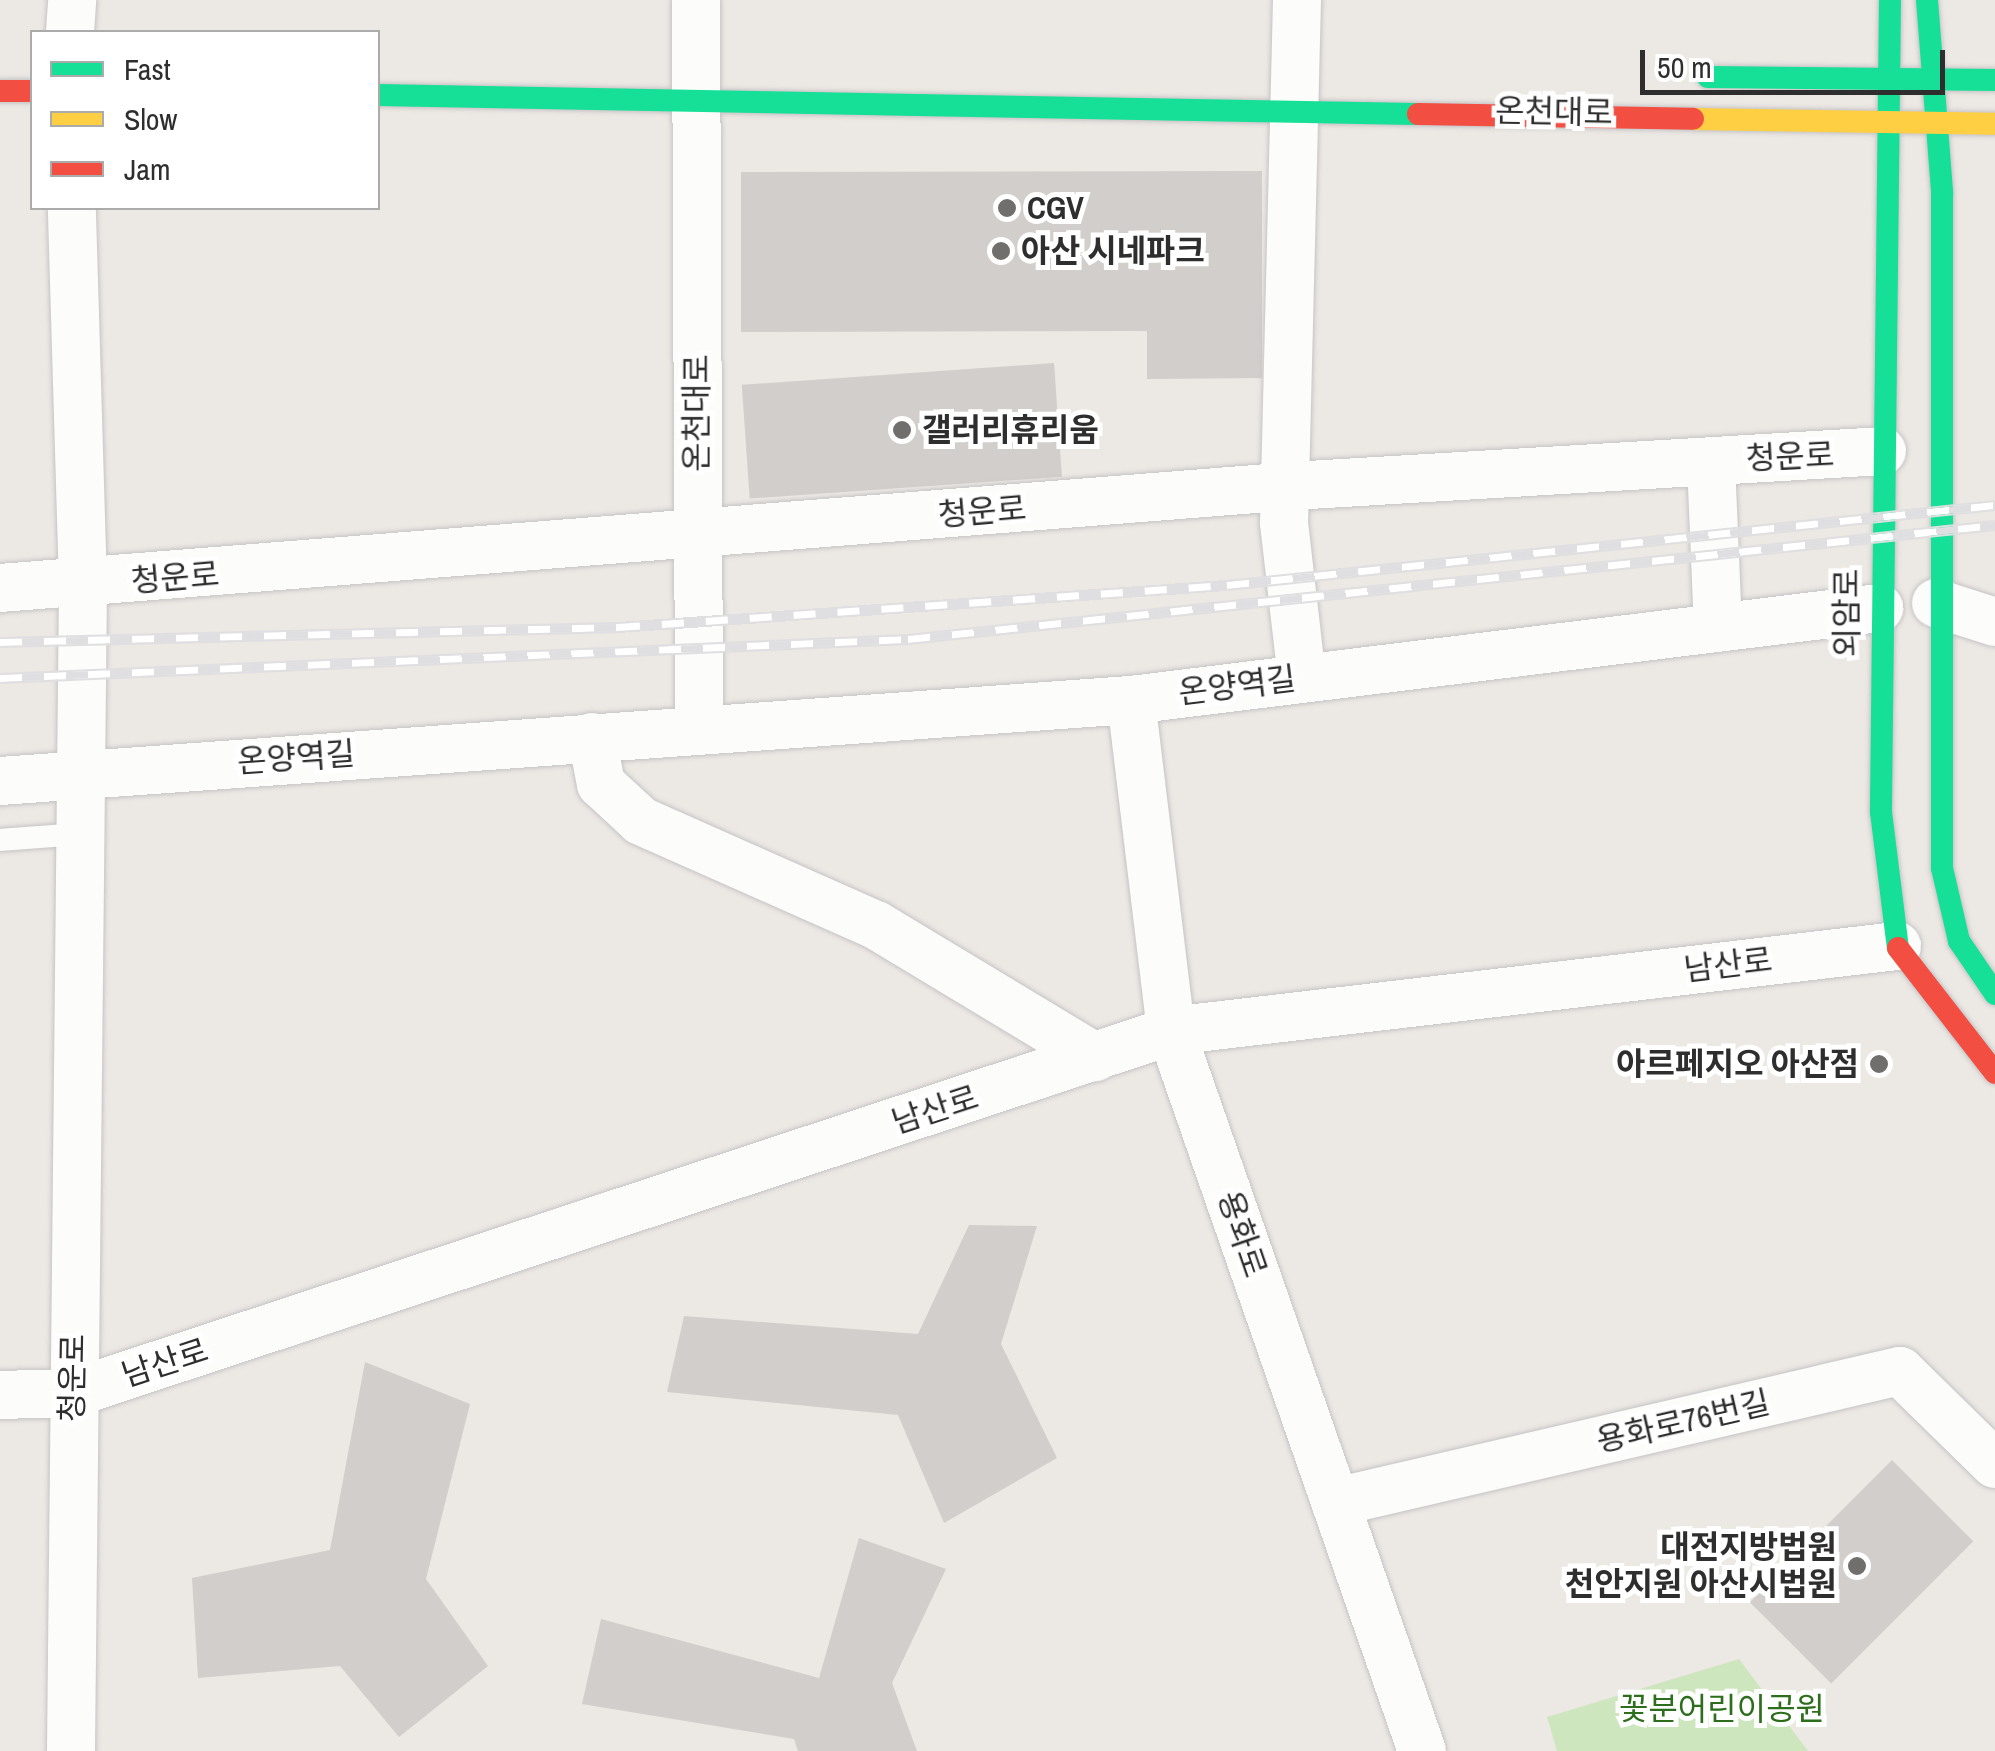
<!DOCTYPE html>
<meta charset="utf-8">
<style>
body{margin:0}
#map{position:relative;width:1995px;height:1751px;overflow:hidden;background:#ece8e4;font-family:"Archivo Narrow","Noto Sans KR",sans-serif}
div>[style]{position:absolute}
.green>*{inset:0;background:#cee6be}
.building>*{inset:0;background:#d1cecb;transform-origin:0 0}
.roads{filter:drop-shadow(0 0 2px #c5c4c5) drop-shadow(0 0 2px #c5c4c5)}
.lane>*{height:22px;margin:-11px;padding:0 11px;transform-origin:11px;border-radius:11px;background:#fcfcfb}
.street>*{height:48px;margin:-24px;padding:0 24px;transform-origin:24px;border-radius:24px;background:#fcfcfb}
.fast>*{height:22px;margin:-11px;padding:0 11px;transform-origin:11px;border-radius:11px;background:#16e098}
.slow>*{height:22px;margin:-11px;padding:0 11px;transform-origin:11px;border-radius:11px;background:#ffcf43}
.jam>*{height:22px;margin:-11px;padding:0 11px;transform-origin:11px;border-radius:11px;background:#f24e42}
.rail>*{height:11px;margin-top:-5.5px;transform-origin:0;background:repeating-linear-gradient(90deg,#fff 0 22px,#dfdfe1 0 44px);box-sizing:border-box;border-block:2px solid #dfdfe1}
.dots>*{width:28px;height:28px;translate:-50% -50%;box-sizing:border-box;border:5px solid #fff;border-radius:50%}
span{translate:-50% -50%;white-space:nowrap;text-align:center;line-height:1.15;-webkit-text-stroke:10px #fff;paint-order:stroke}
.street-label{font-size:32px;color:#2e2e2e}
.poi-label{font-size:32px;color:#2e2e2e;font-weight:700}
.left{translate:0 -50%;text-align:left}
.right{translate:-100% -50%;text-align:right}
.park-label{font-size:32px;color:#2c6e1b}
.legend{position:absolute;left:30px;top:30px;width:350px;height:180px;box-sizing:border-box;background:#fff;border:2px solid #ababab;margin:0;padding:12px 18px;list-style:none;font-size:30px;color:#2e2e2e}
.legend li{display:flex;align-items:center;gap:20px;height:50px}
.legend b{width:50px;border:2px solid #ababab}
.scale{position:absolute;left:1640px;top:50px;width:305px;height:45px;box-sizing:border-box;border:5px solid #2e2e2e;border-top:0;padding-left:12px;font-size:30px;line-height:35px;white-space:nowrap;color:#2e2e2e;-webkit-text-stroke:8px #fff;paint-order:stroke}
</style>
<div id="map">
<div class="green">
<i style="clip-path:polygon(1739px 1659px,1808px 1751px,1557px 1751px,1547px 1717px)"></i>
</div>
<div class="building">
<i style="clip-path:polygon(1262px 171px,1262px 378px,1147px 379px,1147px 331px,741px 332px,741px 172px)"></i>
<i style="left:1054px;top:363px;width:114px;height:313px;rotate:86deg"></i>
<i style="clip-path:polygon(969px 1225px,1037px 1226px,1001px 1344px,1057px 1458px,944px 1523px,898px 1415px,667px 1392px,684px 1316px,918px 1334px)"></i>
<i style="clip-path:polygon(365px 1362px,470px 1404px,426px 1579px,488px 1666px,399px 1737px,340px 1666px,198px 1678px,192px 1578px,330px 1550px)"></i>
<i style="left:1892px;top:1460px;width:115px;height:201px;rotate:45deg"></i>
<i style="clip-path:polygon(859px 1538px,946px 1569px,892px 1683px,917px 1751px,798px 1751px,794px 1739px,582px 1704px,601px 1619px,819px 1678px)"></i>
</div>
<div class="roads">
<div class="lane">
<i style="left:0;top:840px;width:79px;rotate:-4.3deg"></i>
</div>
<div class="street">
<i style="left:696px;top:0;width:725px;rotate:89.76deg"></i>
<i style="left:1297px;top:0;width:523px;rotate:91.42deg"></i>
<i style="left:1284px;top:523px;width:156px;rotate:83.4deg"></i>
<i style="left:70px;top:32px;width:32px;rotate:-86deg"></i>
<i style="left:1711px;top:462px;width:165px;rotate:87.6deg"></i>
<i style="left:0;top:588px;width:1296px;rotate:-4.51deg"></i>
<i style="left:1292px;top:486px;width:591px;rotate:-3.39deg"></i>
<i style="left:1936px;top:603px;width:62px;rotate:17.9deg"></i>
<i style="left:1131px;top:700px;width:333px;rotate:83.1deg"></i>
<i style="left:1171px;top:1031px;width:762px;rotate:70.78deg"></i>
<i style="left:592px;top:737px;width:48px;rotate:79.2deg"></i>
<i style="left:601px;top:784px;width:54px;rotate:42.8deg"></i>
<i style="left:641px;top:821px;width:257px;rotate:23.9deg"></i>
<i style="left:876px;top:925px;width:256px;rotate:31.1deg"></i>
<i style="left:0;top:781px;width:1134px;rotate:-4.1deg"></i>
<i style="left:1131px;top:700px;width:754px;rotate:-7.01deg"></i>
<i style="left:0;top:1395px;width:73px;rotate:-1.6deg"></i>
<i style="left:73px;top:1393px;width:1156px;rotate:-18.25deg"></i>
<i style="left:1171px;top:1031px;width:731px;rotate:-6.68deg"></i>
<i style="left:1336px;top:1502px;width:579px;rotate:-13.08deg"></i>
<i style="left:1900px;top:1371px;width:133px;rotate:44.4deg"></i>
<i style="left:71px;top:1751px;width:1166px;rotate:-89.41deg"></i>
<i style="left:83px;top:585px;width:377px;rotate:-91.7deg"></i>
</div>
<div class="fast">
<i style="left:1890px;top:0;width:812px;rotate:90.64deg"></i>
<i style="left:1881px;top:812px;width:137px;rotate:82.9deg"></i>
<i style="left:1927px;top:0;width:193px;rotate:85.5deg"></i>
<i style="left:1942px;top:192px;width:676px;rotate:90deg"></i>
<i style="left:1942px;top:868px;width:75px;rotate:76.9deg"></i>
<i style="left:1959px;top:941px;width:64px;rotate:55.8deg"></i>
<i style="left:1708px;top:77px;width:287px;rotate:0.6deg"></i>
<i style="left:378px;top:95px;width:1040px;rotate:1.05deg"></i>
</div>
<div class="slow">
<i style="left:1693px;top:119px;width:302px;rotate:0.9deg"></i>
</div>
<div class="jam">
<i style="left:0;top:91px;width:32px"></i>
<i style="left:1418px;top:114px;width:275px;rotate:1deg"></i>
<i style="left:1898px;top:948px;width:158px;rotate:52.2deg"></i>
</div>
</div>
<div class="rail">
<i style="left:0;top:642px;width:618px;rotate:-1.39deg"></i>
<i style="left:618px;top:627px;width:610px;rotate:-3.95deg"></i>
<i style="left:1227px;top:585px;width:772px;rotate:-5.95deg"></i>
<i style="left:0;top:678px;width:909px;rotate:-2.46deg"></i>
<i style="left:908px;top:639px;width:1093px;rotate:-5.99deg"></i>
</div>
<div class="dots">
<i style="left:1007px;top:208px;background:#706f6e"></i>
<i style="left:1001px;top:251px;background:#706f6e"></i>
<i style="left:902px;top:430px;background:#706f6e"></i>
<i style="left:1879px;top:1064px;background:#706f6e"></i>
<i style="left:1857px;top:1566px;background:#706f6e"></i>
</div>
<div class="street-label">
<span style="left:1554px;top:112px;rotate:1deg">온천대로</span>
<span style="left:697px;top:413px;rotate:-90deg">온천대로</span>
<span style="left:1790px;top:457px;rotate:-3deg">청운로</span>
<span style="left:982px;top:512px;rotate:-5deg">청운로</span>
<span style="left:175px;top:578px;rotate:-5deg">청운로</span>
<span style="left:1847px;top:613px;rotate:-90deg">외암로</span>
<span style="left:1237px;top:686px;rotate:-7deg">온양역길</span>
<span style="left:296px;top:758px;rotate:-4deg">온양역길</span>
<span style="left:1728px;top:965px;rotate:-7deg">남산로</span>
<span style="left:935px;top:1110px;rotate:-18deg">남산로</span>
<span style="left:1242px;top:1234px;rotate:71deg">용화로</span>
<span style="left:165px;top:1363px;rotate:-18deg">남산로</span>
<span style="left:73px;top:1378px;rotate:-89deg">청운로</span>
<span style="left:1683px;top:1422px;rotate:-13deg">용화로76번길</span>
</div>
<div class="poi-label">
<span class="left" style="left:1027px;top:208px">CGV</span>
<span class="left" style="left:1021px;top:251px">아산 시네파크</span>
<span class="left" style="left:922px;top:430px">갤러리휴리움</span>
<span class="right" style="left:1859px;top:1064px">아르페지오 아산점</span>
<span class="right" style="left:1837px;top:1566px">대전지방법원<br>천안지원 아산시법원</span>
</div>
<div class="park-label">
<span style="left:1722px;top:1709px">꽃분어린이공원</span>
</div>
<ul class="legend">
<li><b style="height:12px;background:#16e098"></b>Fast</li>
<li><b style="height:12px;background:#ffcf43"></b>Slow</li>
<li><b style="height:12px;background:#f24e42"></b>Jam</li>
</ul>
<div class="scale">50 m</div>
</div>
